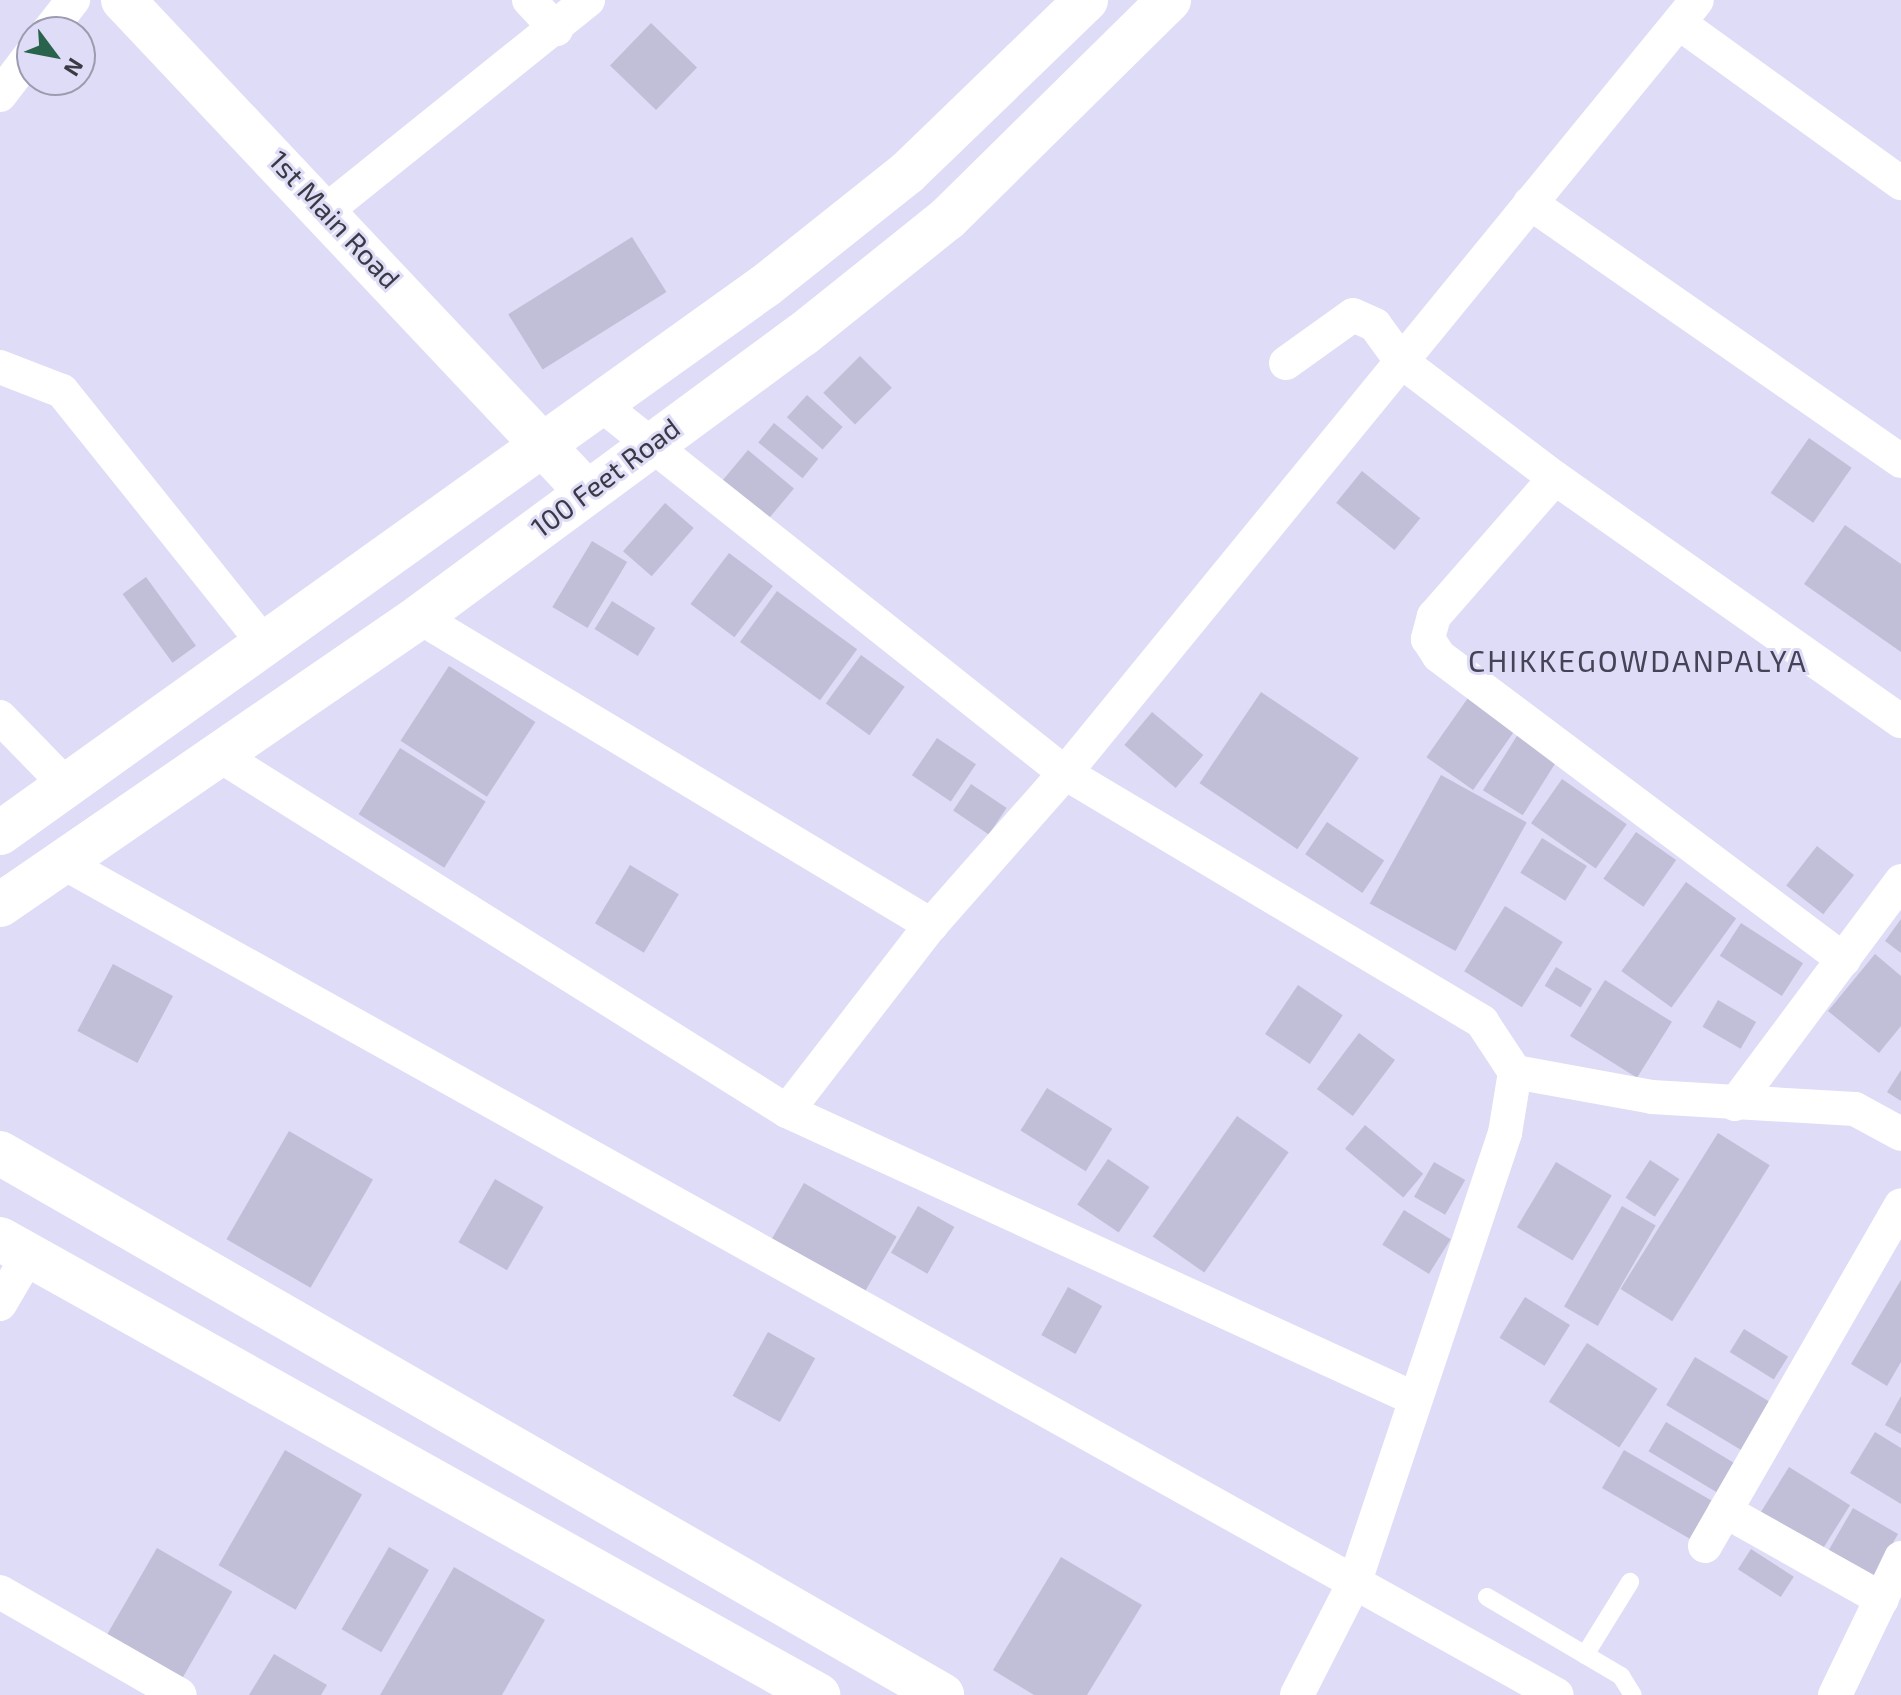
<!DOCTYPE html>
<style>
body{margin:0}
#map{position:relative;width:1901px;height:1695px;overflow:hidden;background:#dedcf6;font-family:"Exo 2",sans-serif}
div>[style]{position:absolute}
.building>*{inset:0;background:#c1bfd8;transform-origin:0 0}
.lane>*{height:18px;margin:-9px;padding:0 9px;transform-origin:9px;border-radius:9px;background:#fff}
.street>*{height:34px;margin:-17px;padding:0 17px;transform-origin:17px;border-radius:17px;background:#fff}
.secondary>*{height:44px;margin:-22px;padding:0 22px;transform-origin:22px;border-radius:22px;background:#fff}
span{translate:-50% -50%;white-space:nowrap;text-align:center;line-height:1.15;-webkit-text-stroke:6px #dedcf6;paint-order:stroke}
.street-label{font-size:28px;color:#3a3a44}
.neighbourhood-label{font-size:30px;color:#454358;letter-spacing:2px}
.north{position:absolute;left:16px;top:16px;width:80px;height:80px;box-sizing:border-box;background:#dedcf6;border:2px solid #9c9baf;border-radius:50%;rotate:122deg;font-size:22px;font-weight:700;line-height:32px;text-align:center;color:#3a3a44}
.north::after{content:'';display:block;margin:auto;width:28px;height:36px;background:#29634b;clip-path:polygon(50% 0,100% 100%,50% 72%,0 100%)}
</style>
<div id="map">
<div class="building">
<i style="left:651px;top:23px;width:64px;height:59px;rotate:44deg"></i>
<i style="left:632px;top:237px;width:65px;height:146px;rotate:58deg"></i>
<i style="left:860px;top:356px;width:45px;height:52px;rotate:45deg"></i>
<i style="left:807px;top:395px;width:48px;height:30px;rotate:42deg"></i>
<i style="left:774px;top:423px;width:57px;height:25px;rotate:39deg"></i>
<i style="left:1809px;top:438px;width:52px;height:67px;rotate:35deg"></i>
<i style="left:748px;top:450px;width:60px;height:46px;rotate:40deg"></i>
<i style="left:1362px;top:471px;width:75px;height:41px;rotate:39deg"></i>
<i style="left:665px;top:503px;width:38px;height:64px;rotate:41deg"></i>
<i style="clip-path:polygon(1845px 525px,1901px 564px,1901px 652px,1804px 584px)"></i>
<i style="left:592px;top:541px;width:41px;height:77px;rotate:31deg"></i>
<i style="left:729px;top:553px;width:55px;height:64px;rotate:37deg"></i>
<i style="left:146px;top:577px;width:85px;height:29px;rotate:54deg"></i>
<i style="left:777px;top:591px;width:99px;height:63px;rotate:36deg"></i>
<i style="left:612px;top:601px;width:51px;height:33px;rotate:32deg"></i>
<i style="left:861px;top:655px;width:54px;height:60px;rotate:36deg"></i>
<i style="left:449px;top:666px;width:103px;height:89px;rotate:33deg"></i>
<i style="left:1261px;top:692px;width:118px;height:110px;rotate:34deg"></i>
<i style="left:1470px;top:695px;width:57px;height:76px;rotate:35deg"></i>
<i style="left:1152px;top:712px;width:67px;height:43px;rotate:40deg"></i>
<i style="left:1520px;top:731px;width:47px;height:70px;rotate:32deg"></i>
<i style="left:937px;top:738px;width:47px;height:45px;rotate:34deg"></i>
<i style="left:400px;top:748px;width:101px;height:78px;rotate:32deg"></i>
<i style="left:1441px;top:775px;width:98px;height:147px;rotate:29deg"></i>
<i style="left:1562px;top:779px;width:79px;height:54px;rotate:35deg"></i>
<i style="left:971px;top:784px;width:43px;height:32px;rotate:34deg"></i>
<i style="left:1327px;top:822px;width:69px;height:39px;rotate:34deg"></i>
<i style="left:1636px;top:832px;width:49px;height:57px;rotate:35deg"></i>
<i style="left:1542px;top:838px;width:53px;height:41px;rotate:32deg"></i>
<i style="left:1817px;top:846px;width:47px;height:50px;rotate:38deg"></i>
<i style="left:630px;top:865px;width:57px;height:68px;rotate:31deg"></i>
<i style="left:1686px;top:882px;width:62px;height:110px;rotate:36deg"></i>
<i style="left:1505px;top:906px;width:68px;height:77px;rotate:32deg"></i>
<i style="clip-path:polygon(1901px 919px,1901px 953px,1885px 941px)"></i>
<i style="left:1741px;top:923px;width:74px;height:39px;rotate:33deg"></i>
<i style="clip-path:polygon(1875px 954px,1901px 976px,1901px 1026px,1879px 1053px,1828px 1011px)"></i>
<i style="left:113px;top:964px;width:68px;height:76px;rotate:28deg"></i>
<i style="left:1556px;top:967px;width:42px;height:22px;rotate:31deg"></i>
<i style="left:1605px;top:980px;width:79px;height:66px;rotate:32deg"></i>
<i style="left:1298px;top:985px;width:54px;height:59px;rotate:34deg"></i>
<i style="left:1718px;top:1000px;width:44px;height:31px;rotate:30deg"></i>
<i style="left:1359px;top:1033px;width:45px;height:70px;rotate:37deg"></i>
<i style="clip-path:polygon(1901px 1070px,1901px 1101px,1887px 1092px)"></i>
<i style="left:1047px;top:1088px;width:77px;height:50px;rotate:32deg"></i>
<i style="left:1237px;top:1116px;width:63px;height:147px;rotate:35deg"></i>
<i style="left:1365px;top:1125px;width:76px;height:31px;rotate:40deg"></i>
<i style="left:289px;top:1131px;width:97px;height:125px;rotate:30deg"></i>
<i style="left:1718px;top:1133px;width:61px;height:184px;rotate:32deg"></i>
<i style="left:1108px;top:1159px;width:50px;height:55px;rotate:34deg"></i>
<i style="left:1650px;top:1160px;width:35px;height:45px;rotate:33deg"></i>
<i style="left:1434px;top:1162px;width:36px;height:40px;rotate:30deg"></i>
<i style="left:1556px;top:1162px;width:65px;height:76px;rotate:31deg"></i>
<i style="left:495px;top:1179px;width:56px;height:73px;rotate:30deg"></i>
<i style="left:804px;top:1183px;width:107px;height:66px;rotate:30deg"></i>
<i style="left:918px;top:1206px;width:42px;height:54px;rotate:30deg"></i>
<i style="left:1622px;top:1206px;width:39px;height:116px;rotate:30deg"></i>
<i style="left:1404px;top:1210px;width:55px;height:41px;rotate:32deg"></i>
<i style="clip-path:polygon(1901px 1280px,1901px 1362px,1887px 1386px,1851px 1364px)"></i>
<i style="left:1068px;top:1287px;width:39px;height:55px;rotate:29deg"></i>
<i style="left:1525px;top:1297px;width:53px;height:48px;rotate:32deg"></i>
<i style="left:1744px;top:1329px;width:52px;height:27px;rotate:32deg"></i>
<i style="left:768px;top:1332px;width:54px;height:73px;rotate:29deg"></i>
<i style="left:1587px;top:1343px;width:84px;height:70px;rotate:33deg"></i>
<i style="left:1695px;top:1357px;width:88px;height:56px;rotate:31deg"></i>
<i style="clip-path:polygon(1901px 1396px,1901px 1434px,1885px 1425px)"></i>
<i style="left:1666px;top:1422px;width:82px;height:34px;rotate:31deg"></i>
<i style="clip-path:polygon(1875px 1432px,1901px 1448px,1901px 1504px,1850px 1473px)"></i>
<i style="left:285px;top:1450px;width:89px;height:133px;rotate:30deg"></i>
<i style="left:1624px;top:1450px;width:113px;height:44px;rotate:30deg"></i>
<i style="left:1789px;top:1467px;width:72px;height:62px;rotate:32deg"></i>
<i style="left:1853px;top:1508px;width:52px;height:62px;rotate:30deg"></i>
<i style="left:389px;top:1547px;width:46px;height:95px;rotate:30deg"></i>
<i style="left:157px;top:1548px;width:87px;height:101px;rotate:30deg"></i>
<i style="left:1751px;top:1549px;width:51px;height:24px;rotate:33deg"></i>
<i style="clip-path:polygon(1061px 1557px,1142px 1605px,1087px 1695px,1034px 1695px,993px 1670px)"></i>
<i style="clip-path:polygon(454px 1567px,545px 1620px,502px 1695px,380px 1695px)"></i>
<i style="clip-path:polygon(274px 1654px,327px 1685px,321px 1695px,249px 1695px)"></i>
</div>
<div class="lane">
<i style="left:1487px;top:1597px;width:156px;rotate:30.5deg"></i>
<i style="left:1621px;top:1676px;width:22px;rotate:58deg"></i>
<i style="left:1585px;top:1655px;width:86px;rotate:-58.3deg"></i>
</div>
<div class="street">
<i style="left:529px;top:0;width:40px;rotate:47deg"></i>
<i style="left:1679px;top:23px;width:274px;rotate:35.8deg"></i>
<i style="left:48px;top:32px;width:41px;rotate:-52deg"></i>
<i style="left:0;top:95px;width:53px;rotate:-52.7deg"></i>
<i style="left:1530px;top:203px;width:452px;rotate:34.8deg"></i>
<i style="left:327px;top:210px;width:335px;rotate:-38.8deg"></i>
<i style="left:1286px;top:363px;width:82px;rotate:-35.6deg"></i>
<i style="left:1353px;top:315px;width:24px;rotate:24deg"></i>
<i style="left:1375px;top:325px;width:46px;rotate:53.9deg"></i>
<i style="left:1402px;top:362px;width:192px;rotate:37.2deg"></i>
<i style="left:1555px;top:478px;width:423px;rotate:35.1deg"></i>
<i style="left:0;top:367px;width:66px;rotate:21.2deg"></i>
<i style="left:62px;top:391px;width:324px;rotate:51.3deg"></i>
<i style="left:599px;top:403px;width:595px;rotate:38.45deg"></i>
<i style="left:1065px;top:773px;width:486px;rotate:30.8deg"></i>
<i style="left:1482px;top:1022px;width:60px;rotate:56.6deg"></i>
<i style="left:1515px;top:1072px;width:62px;rotate:99.3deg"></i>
<i style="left:1505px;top:1133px;width:470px;rotate:108.5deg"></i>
<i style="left:1356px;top:1579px;width:130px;rotate:117deg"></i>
<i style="left:1555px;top:478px;width:184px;rotate:131.2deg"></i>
<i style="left:1434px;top:616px;width:24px;rotate:105deg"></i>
<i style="left:1428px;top:639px;width:20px;rotate:57deg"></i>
<i style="left:1439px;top:656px;width:506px;rotate:36.89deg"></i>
<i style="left:419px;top:617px;width:598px;rotate:31.03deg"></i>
<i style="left:0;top:717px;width:96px;rotate:45.8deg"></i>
<i style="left:216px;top:753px;width:674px;rotate:32.09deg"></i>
<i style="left:787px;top:1111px;width:689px;rotate:24.63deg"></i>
<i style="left:62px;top:862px;width:1711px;rotate:29.13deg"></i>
<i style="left:1515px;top:1072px;width:139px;rotate:10.3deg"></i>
<i style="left:1652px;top:1097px;width:203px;rotate:3.4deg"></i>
<i style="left:1855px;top:1109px;width:52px;rotate:28.5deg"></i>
<i style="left:1735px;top:1104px;width:278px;rotate:-53.3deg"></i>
<i style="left:787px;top:1111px;width:235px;rotate:-52.3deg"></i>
<i style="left:931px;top:925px;width:203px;rotate:-48.6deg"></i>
<i style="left:1065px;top:773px;width:998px;rotate:-50.73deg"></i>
<i style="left:0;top:1304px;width:56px;rotate:-59.7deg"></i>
<i style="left:1725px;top:1511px;width:180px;rotate:29.3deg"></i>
<i style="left:1705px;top:1546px;width:393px;rotate:-60.1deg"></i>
<i style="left:0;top:1592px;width:207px;rotate:29.8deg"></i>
<i style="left:1835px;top:1695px;width:152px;rotate:-64.3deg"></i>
</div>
<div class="secondary">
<i style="left:123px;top:0;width:675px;rotate:46.68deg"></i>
<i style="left:0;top:833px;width:940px;rotate:-35.57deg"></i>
<i style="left:765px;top:286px;width:181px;rotate:-38.5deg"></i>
<i style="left:907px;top:173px;width:249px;rotate:-44deg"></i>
<i style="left:0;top:905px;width:508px;rotate:-34.5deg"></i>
<i style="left:419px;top:617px;width:476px;rotate:-36.4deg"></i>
<i style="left:802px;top:335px;width:186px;rotate:-38.7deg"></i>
<i style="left:947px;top:219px;width:312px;rotate:-44.6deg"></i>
<i style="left:0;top:1153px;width:1087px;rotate:29.91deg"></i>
<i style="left:0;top:1239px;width:937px;rotate:29.14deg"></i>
</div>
<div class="street-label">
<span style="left:335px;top:219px;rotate:47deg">1st Main Road</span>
<span style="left:605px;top:477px;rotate:-37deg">100 Feet Road</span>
</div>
<div class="neighbourhood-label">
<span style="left:1638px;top:660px">CHIKKEGOWDANPALYA</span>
</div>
<div class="north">N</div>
</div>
